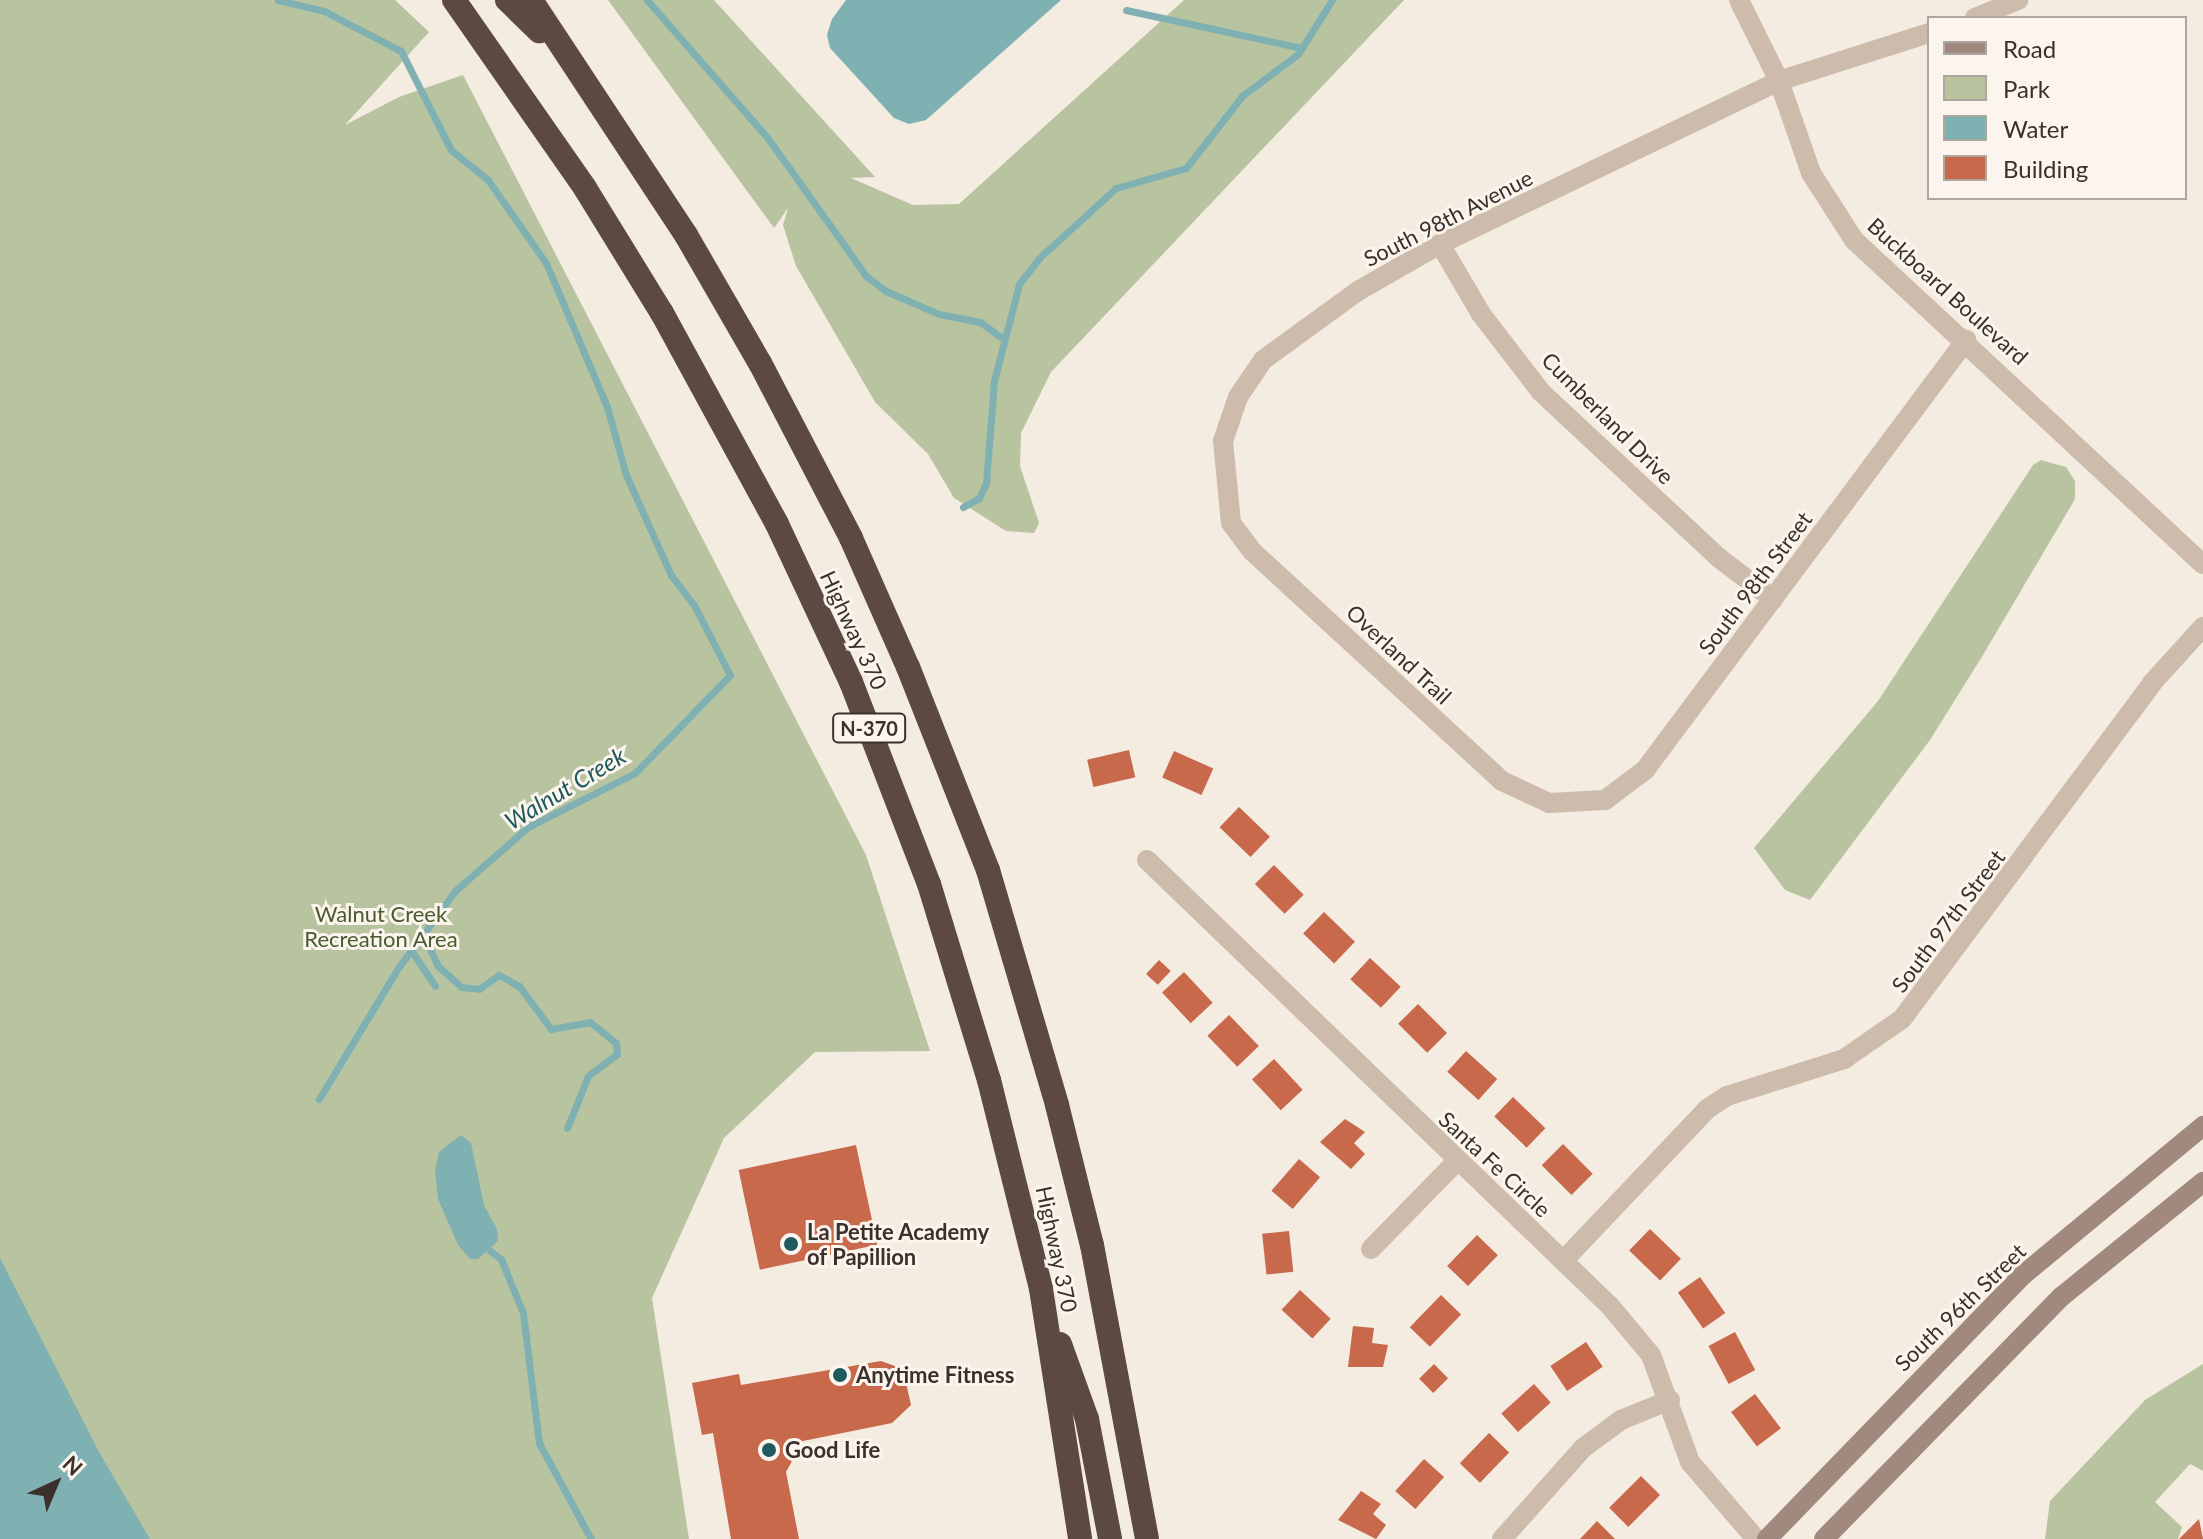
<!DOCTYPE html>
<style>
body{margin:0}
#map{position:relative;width:2203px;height:1539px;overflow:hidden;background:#f4ebe1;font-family:Lato,sans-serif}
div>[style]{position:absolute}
.green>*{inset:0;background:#b8c4a0}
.water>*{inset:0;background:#7fb0b2}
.stream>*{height:7px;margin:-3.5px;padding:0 3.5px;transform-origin:3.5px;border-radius:3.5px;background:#7fb0b2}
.building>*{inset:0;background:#c8694b;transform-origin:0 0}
.street>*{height:20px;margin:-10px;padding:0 10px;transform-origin:10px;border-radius:10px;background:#cdbbac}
.secondary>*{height:20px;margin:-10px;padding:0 10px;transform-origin:10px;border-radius:10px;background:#a18a7d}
.highway>*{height:24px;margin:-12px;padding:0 12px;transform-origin:12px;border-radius:12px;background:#5c4a42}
.dots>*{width:22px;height:22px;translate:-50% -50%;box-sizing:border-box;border:4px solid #fbf5ee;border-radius:50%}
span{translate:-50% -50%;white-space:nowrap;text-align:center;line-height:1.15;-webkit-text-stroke:6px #fbf5ee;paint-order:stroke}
.shield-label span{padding:2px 6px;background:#fbf5ee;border:2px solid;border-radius:6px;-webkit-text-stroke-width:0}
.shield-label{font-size:20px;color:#3b302b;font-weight:700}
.street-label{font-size:22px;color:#3b302b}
.park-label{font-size:22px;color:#4a5a2e}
.poi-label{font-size:22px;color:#3b302b;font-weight:700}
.left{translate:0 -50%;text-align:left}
.water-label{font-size:24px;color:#1f5a5e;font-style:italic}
.legend{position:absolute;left:1927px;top:16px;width:260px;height:184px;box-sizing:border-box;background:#fbf5ee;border:2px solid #aea6a0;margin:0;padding:10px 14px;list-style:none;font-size:24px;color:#3b302b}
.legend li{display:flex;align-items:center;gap:16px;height:40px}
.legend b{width:40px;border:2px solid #aea6a0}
.north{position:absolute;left:16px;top:1443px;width:80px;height:80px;-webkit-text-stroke:6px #fbf5ee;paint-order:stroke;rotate:44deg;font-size:22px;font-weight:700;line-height:32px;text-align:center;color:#3b302b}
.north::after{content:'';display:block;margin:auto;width:28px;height:36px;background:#3b302b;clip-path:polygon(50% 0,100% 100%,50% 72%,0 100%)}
</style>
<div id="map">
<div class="green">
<i style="clip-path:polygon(0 0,395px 0,429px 32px,345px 125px,399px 97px,463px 75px,866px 855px,930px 1051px,815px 1052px,724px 1138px,652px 1298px,689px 1539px,0 1539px)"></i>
<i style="clip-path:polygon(608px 0,714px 0,875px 177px,851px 178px,913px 205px,959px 204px,1184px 0,1404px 0,1051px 372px,1021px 433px,1020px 466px,1039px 523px,1034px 533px,1006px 531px,954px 498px,928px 454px,875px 402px,796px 266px,783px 225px,788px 208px,774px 228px)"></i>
<i style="clip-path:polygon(2041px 460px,2066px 467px,2075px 481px,2075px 499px,1983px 655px,1930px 740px,1810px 900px,1785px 890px,1754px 848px,1878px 701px,2033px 465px)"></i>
<i style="clip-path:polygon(2203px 1364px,2203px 1471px,2190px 1464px,2155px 1502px,2182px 1527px,2178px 1539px,2045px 1539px,2050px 1501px,2145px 1400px)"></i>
</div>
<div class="water">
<i style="clip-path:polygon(846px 0,1061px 0,926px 120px,909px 124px,894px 118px,830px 48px,827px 35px,832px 19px)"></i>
<i style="clip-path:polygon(461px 1135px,471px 1143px,484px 1205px,497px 1229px,498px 1241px,478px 1259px,470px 1259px,458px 1245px,438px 1199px,435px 1171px,439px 1152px)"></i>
<i style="clip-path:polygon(0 1258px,99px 1452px,150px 1539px,0 1539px)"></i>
</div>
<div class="stream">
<i style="left:278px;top:0;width:47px;rotate:13.4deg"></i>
<i style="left:324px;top:11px;width:87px;rotate:27.5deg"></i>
<i style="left:401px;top:51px;width:111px;rotate:63.2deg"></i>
<i style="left:451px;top:150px;width:48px;rotate:39deg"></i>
<i style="left:488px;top:180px;width:101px;rotate:55.1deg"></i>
<i style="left:546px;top:263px;width:156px;rotate:67deg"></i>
<i style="left:607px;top:407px;width:71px;rotate:74.4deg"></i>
<i style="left:626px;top:475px;width:110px;rotate:65.8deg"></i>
<i style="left:671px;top:575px;width:38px;rotate:53deg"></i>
<i style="left:694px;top:605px;width:79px;rotate:62.8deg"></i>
<i style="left:730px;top:675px;width:136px;rotate:134.1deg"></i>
<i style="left:635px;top:773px;width:120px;rotate:153.2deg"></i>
<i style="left:528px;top:827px;width:97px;rotate:138.8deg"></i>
<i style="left:455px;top:891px;width:96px;rotate:126.5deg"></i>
<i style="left:398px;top:968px;width:153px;rotate:121.1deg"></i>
<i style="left:647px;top:0;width:182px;rotate:48.8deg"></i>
<i style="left:767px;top:137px;width:171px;rotate:54.5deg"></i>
<i style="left:866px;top:276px;width:25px;rotate:37deg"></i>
<i style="left:886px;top:291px;width:58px;rotate:23.5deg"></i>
<i style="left:939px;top:314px;width:42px;rotate:11deg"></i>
<i style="left:980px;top:322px;width:27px;rotate:36deg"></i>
<i style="left:1126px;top:10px;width:180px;rotate:12.2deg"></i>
<i style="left:963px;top:507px;width:18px;rotate:-29deg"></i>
<i style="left:979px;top:498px;width:17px;rotate:-65deg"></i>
<i style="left:986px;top:483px;width:102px;rotate:-85.5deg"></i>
<i style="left:994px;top:381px;width:100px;rotate:-75.5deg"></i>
<i style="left:1019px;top:284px;width:33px;rotate:-52deg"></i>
<i style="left:1039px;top:258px;width:104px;rotate:-42.3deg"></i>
<i style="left:1116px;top:188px;width:73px;rotate:-15.9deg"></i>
<i style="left:1186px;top:168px;width:91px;rotate:-52.1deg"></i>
<i style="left:1242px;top:96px;width:70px;rotate:-36.9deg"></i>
<i style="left:1298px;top:54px;width:64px;rotate:-57.8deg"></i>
<i style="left:422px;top:933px;width:37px;rotate:64deg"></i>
<i style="left:438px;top:966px;width:31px;rotate:42deg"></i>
<i style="left:461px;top:987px;width:18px;rotate:6deg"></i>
<i style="left:479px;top:989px;width:24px;rotate:-35deg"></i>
<i style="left:499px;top:975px;width:23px;rotate:29deg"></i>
<i style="left:519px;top:986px;width:54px;rotate:53.3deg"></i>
<i style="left:551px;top:1029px;width:40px;rotate:-10deg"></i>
<i style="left:590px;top:1022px;width:33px;rotate:39deg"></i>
<i style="left:616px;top:1043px;width:11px;rotate:85deg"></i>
<i style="left:617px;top:1054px;width:36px;rotate:143deg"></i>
<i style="left:588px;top:1076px;width:56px;rotate:112deg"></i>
<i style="left:411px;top:950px;width:43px;rotate:56.3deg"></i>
<i style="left:490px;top:1251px;width:14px;rotate:36deg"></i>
<i style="left:501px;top:1259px;width:58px;rotate:67.8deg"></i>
<i style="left:523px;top:1313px;width:131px;rotate:83deg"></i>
<i style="left:539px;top:1443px;width:109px;rotate:61.6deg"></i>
</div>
<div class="building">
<i style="left:1129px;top:750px;width:28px;height:43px;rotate:77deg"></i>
<i style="left:1174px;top:751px;width:43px;height:29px;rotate:24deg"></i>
<i style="left:1239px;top:807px;width:43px;height:28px;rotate:44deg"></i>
<i style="left:1274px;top:865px;width:42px;height:27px;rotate:45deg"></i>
<i style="left:1324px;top:912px;width:43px;height:30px;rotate:44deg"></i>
<i style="left:1370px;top:958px;width:42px;height:29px;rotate:43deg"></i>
<i style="left:1159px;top:960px;width:16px;height:19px;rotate:43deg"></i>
<i style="left:1184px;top:972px;width:42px;height:30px;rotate:47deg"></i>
<i style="left:1418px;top:1004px;width:41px;height:28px;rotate:45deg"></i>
<i style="left:1229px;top:1015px;width:43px;height:30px;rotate:46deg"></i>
<i style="left:1466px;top:1051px;width:42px;height:28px;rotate:42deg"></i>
<i style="left:1274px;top:1059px;width:42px;height:30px;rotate:47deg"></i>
<i style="left:1513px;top:1097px;width:45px;height:27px;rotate:44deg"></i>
<i style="clip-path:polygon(1345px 1119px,1365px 1132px,1354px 1143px,1365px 1154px,1351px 1169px,1320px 1142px)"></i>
<i style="left:1563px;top:1144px;width:42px;height:30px;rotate:45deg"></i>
<i style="left:856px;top:1145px;width:102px;height:120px;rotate:78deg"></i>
<i style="left:1299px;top:1159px;width:28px;height:42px;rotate:41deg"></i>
<i style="left:1650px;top:1229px;width:43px;height:30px;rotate:44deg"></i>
<i style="left:1289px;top:1231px;width:41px;height:27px;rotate:84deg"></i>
<i style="left:1477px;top:1235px;width:29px;height:43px;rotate:44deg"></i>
<i style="left:1700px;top:1277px;width:44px;height:27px;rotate:55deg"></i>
<i style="left:1300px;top:1290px;width:42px;height:27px;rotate:43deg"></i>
<i style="left:1441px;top:1295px;width:28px;height:45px;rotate:44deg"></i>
<i style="clip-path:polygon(1353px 1326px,1374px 1328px,1372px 1343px,1388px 1345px,1383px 1367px,1348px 1367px)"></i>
<i style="left:1735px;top:1332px;width:43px;height:30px;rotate:62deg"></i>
<i style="left:1586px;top:1342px;width:30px;height:43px;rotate:56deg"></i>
<i style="clip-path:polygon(881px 1361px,903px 1369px,911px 1405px,892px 1423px,803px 1441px,786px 1472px,799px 1539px,731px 1539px,713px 1433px,702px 1435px,692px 1383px,739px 1374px,741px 1385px)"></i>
<i style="left:1434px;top:1364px;width:20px;height:21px;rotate:45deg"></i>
<i style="left:1534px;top:1384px;width:25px;height:44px;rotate:48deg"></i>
<i style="left:1755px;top:1394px;width:43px;height:30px;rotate:53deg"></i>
<i style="left:1489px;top:1433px;width:28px;height:42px;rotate:44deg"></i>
<i style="left:1424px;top:1459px;width:27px;height:43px;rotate:42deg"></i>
<i style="left:1641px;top:1476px;width:27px;height:45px;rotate:45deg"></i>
<i style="clip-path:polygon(1361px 1491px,1381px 1504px,1373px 1514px,1386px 1525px,1376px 1539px,1338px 1520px)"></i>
<i style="clip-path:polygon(2199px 1519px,2203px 1539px,2179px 1539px)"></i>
<i style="clip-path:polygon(1597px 1521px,1615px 1539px,1580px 1539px)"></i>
</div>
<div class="street">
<i style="left:1739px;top:0;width:90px;rotate:63.7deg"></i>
<i style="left:1779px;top:81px;width:97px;rotate:70.8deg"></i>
<i style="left:1811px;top:173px;width:80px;rotate:57.3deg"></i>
<i style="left:1854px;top:240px;width:476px;rotate:42.9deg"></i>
<i style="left:1975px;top:18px;width:47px;rotate:-22.7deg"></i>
<i style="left:1929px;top:33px;width:157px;rotate:162.3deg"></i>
<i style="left:1779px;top:81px;width:376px;rotate:154.3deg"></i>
<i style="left:1440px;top:244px;width:95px;rotate:150.2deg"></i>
<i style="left:1358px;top:291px;width:117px;rotate:144deg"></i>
<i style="left:1263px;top:360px;width:45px;rotate:124deg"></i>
<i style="left:1238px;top:397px;width:46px;rotate:108.8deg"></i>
<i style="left:1223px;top:441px;width:82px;rotate:84.4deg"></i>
<i style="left:1231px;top:523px;width:36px;rotate:53deg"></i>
<i style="left:1253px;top:552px;width:338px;rotate:42.6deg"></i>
<i style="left:1502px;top:781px;width:52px;rotate:25.1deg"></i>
<i style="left:1549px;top:803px;width:56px;rotate:-3.1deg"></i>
<i style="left:1605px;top:800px;width:50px;rotate:-36.9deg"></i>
<i style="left:1645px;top:770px;width:537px;rotate:-53.26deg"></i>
<i style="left:1440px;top:244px;width:81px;rotate:59.6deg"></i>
<i style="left:1481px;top:314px;width:98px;rotate:52.4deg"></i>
<i style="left:1541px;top:392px;width:243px;rotate:43deg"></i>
<i style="left:1719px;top:558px;width:68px;rotate:37.2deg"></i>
<i style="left:1147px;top:860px;width:643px;rotate:43.93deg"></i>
<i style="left:1610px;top:1306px;width:64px;rotate:50.1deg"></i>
<i style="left:1651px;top:1355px;width:114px;rotate:70deg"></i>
<i style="left:1690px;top:1462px;width:101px;rotate:49.4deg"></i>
<i style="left:1371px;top:1249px;width:123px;rotate:-45.7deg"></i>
<i style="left:1563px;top:1261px;width:209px;rotate:-46.5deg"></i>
<i style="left:1707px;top:1109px;width:24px;rotate:-33deg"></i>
<i style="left:1727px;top:1096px;width:123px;rotate:-17.5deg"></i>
<i style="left:1844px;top:1059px;width:70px;rotate:-34.6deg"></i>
<i style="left:1902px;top:1019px;width:419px;rotate:-53.3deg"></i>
<i style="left:2152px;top:683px;width:76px;rotate:-47.7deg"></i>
<i style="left:1502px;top:1539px;width:122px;rotate:-48.3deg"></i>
<i style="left:1583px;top:1448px;width:47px;rotate:-36.4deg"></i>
<i style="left:1621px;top:1420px;width:53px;rotate:-22.2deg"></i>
</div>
<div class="secondary">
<i style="left:1767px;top:1539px;width:368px;rotate:-45.9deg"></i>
<i style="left:2023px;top:1275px;width:234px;rotate:-39.6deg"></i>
<i style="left:1824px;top:1539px;width:339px;rotate:-45.6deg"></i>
<i style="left:2061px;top:1297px;width:183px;rotate:-39deg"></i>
</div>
<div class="highway">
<i style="left:454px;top:0;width:229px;rotate:55.1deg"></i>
<i style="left:585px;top:188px;width:147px;rotate:58.4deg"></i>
<i style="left:662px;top:313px;width:240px;rotate:61.4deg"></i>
<i style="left:777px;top:524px;width:174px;rotate:64.9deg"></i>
<i style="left:851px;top:682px;width:217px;rotate:68.9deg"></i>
<i style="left:929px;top:884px;width:205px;rotate:73deg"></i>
<i style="left:989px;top:1080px;width:215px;rotate:76deg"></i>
<i style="left:1041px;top:1289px;width:253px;rotate:81.1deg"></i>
<i style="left:507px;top:0;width:45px;rotate:44.1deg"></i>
<i style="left:531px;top:0;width:282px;rotate:56.6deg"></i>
<i style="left:686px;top:235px;width:148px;rotate:60deg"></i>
<i style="left:760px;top:363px;width:197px;rotate:62.5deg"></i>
<i style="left:851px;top:538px;width:141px;rotate:66.2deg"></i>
<i style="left:908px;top:667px;width:218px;rotate:68.5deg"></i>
<i style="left:988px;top:870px;width:245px;rotate:73.6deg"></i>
<i style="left:1057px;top:1105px;width:144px;rotate:76deg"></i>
<i style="left:1092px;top:1245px;width:299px;rotate:79.4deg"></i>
<i style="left:1060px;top:1344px;width:80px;rotate:70.2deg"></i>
<i style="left:1087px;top:1419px;width:122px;rotate:79.1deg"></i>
</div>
<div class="dots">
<i style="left:791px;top:1244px;background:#1f5a5e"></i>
<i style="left:840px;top:1375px;background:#1f5a5e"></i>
<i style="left:769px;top:1450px;background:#1f5a5e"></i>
</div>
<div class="shield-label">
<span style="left:869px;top:728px">N-370</span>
</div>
<div class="street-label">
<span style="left:1448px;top:218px;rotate:-27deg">South 98th Avenue</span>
<span style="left:1948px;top:291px;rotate:42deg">Buckboard Boulevard</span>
<span style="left:1608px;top:418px;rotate:45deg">Cumberland Drive</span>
<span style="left:1755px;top:583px;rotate:-53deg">South 98th Street</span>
<span style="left:854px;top:630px;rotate:65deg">Highway 370</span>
<span style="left:1399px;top:654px;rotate:43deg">Overland Trail</span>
<span style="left:1948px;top:921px;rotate:-53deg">South 97th Street</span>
<span style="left:1495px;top:1164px;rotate:43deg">Santa Fe Circle</span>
<span style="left:1057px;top:1249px;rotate:78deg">Highway 370</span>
<span style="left:1960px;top:1307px;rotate:-44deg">South 96th Street</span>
</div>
<div class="park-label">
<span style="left:381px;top:926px">Walnut Creek<br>Recreation Area</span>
</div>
<div class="poi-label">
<span class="left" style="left:807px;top:1244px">La Petite Academy<br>of Papillion</span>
<span class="left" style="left:856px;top:1375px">Anytime Fitness</span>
<span class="left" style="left:785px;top:1450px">Good Life</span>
</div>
<div class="water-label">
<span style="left:565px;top:788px;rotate:-31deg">Walnut Creek</span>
</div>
<ul class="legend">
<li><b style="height:10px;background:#a18a7d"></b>Road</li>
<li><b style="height:22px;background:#b8c4a0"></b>Park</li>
<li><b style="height:22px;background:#7fb0b2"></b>Water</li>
<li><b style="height:22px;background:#c8694b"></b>Building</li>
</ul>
<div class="north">N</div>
</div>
